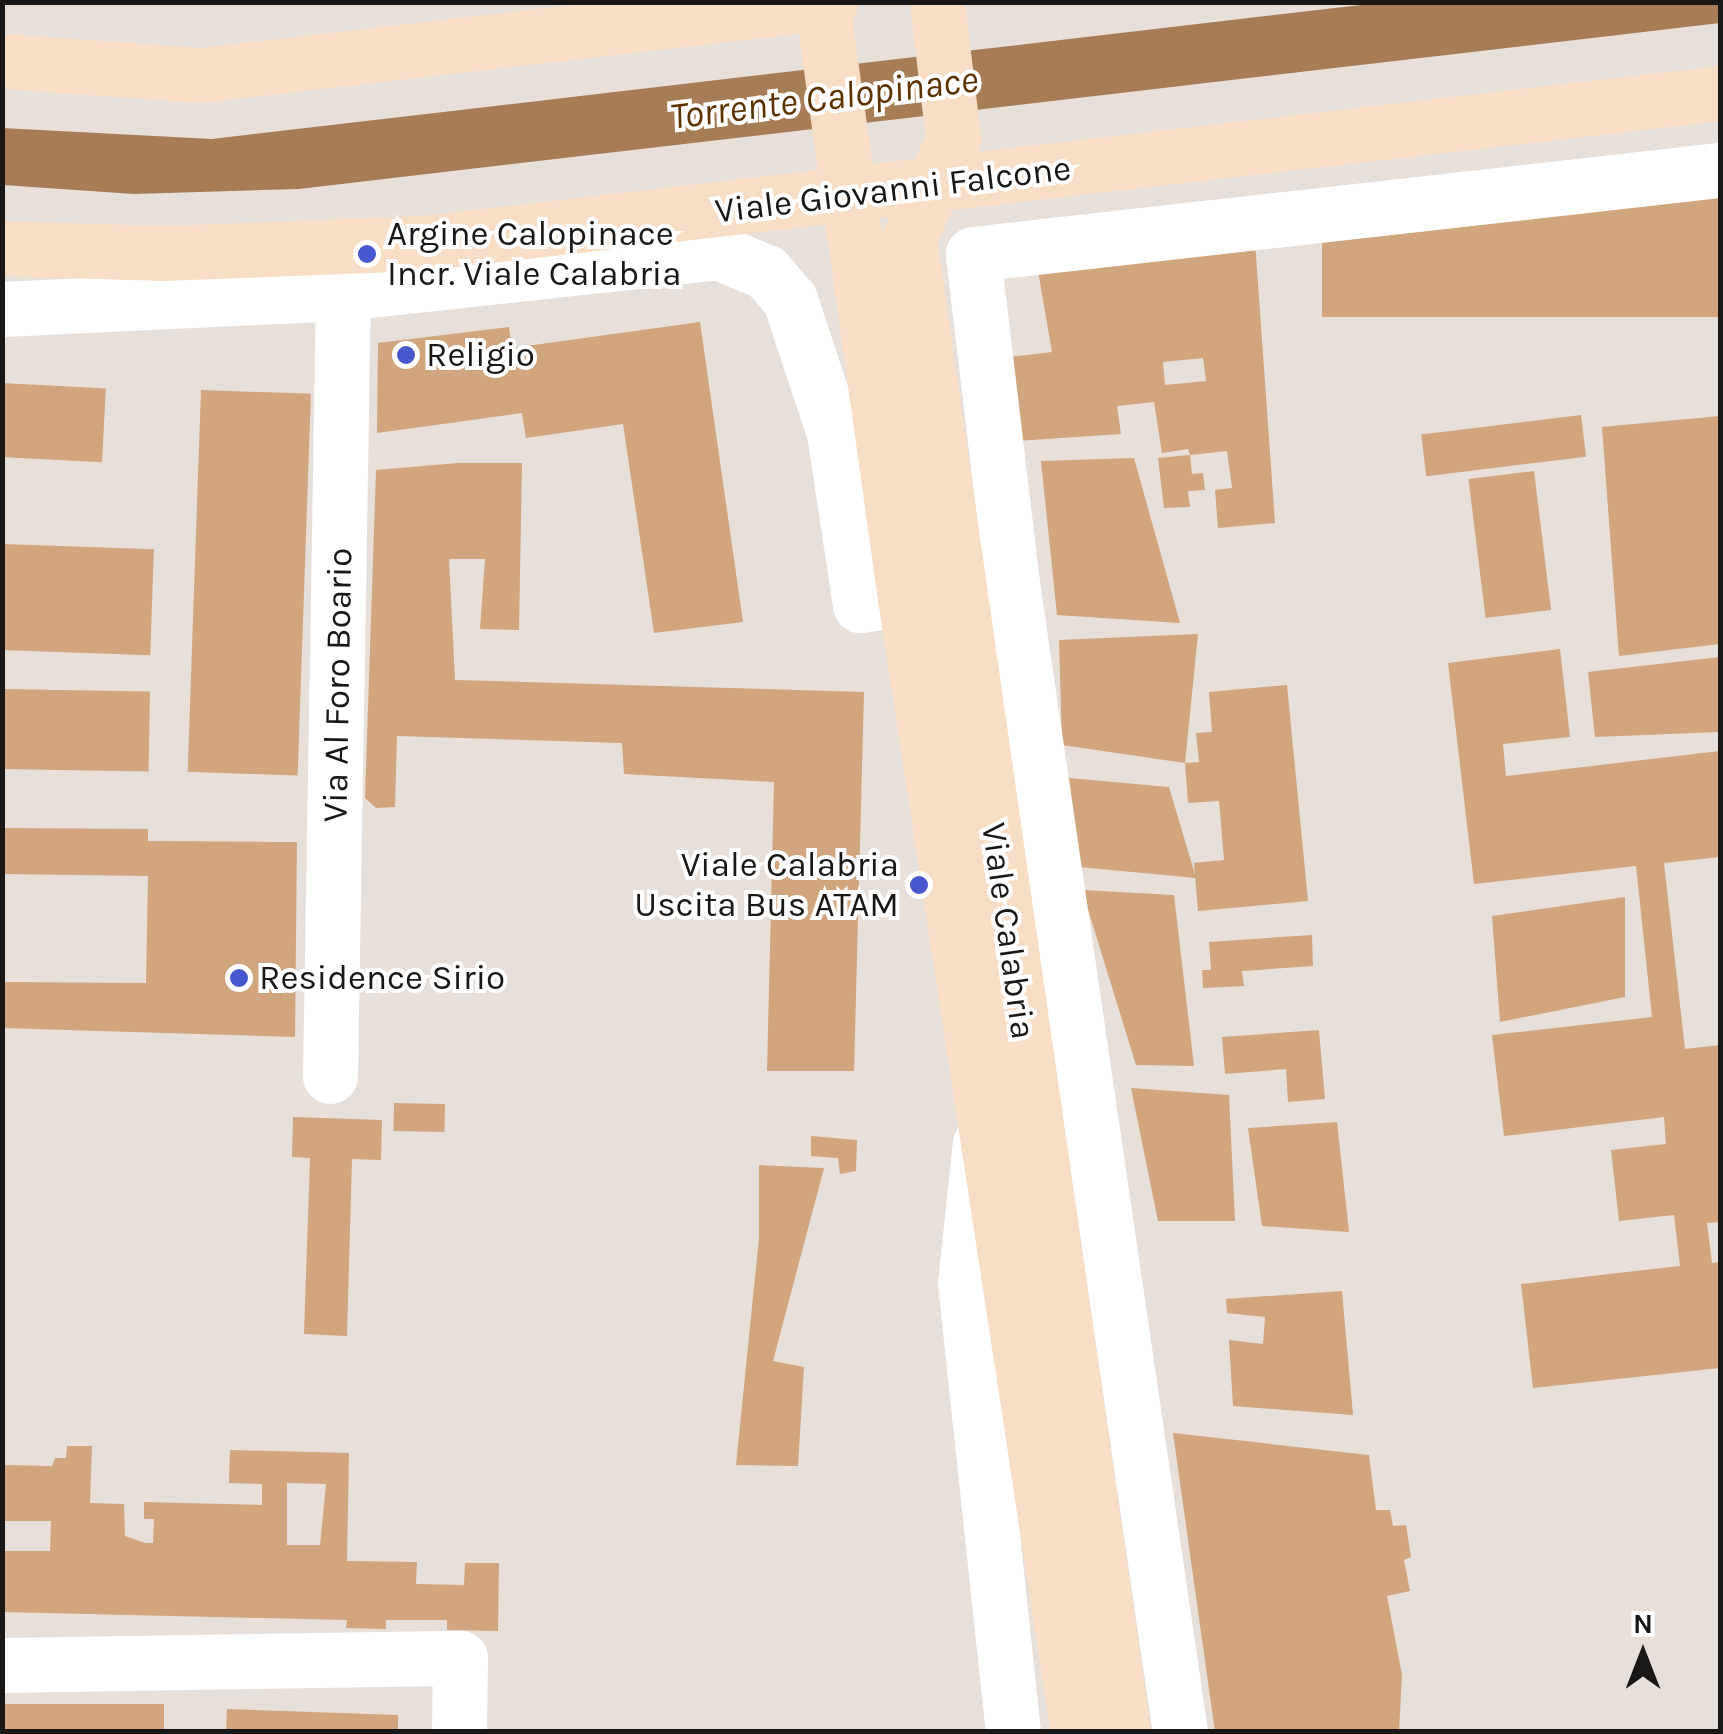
<!DOCTYPE html>
<style>
body{margin:0}
#map{position:relative;width:1723px;height:1734px;overflow:hidden;background:#e6dfda;font-family:Karla,sans-serif}
div>[style]{position:absolute}
.water>*{inset:0;background:#a67d57}
.building>*{inset:0;background:#d1a57e;transform-origin:0 0}
.minor>*{height:55px;margin:-27.5px;padding:0 27.5px;transform-origin:27.5px;border-radius:27.5px;background:#fff}
.major>*{height:55px;margin:-27.5px;padding:0 27.5px;transform-origin:27.5px;border-radius:27.5px;background:#f8dec7}
.dots>*{width:28px;height:28px;translate:-50% -50%;box-sizing:border-box;border:5px solid #fff;border-radius:50%}
span{translate:-50% -50%;white-space:nowrap;text-align:center;line-height:1.15;-webkit-text-stroke:8px #fff;paint-order:stroke}
.street-label{font-size:35px;color:#1a1816}
.poi-label{font-size:35px;color:#1a1816}
.left{translate:0 -50%;text-align:left}
.right{translate:-100% -50%;text-align:right}
.water-label{font-size:38px;color:#5b3200;font-style:italic}
.frame{position:absolute;inset:0;border:5px solid #1a1816;pointer-events:none}
.north{position:absolute;left:1593px;top:1604px;width:100px;height:100px;-webkit-text-stroke:8px #fff;paint-order:stroke;rotate:0deg;font-size:28px;font-weight:700;line-height:40px;text-align:center;color:#1a1816}
.north::after{content:'';display:block;margin:auto;width:35px;height:45px;background:#1a1816;clip-path:polygon(50% 0,100% 100%,50% 72%,0 100%)}
</style>
<div id="map">
<div class="water">
<i style="clip-path:polygon(1378px 3px,1720px 3px,1720px 23px,299px 189px,134px 194px,3px 185px,2px 128px,212px 139px)"></i>
</div>
<div class="building">
<i style="left:1720px;top:191px;width:126px;height:398px;rotate:90deg"></i>
<i style="clip-path:polygon(evenodd,1255px 241px,1275px 523px,1218px 528px,1215px 490px,1232px 488px,1227px 451px,1190px 455px,1192px 474px,1203px 473px,1205px 490px,1188px 491px,1190px 507px,1164px 508px,1158px 458px,1190px 455px,1188px 449px,1162px 453px,1154px 402px,1117px 406px,1121px 434px,1015px 441px,1002px 358px,1052px 352px,1038px 271px,1255px 241px,1203px 358px,1206px 381px,1165px 385px,1163px 362px,1203px 358px)"></i>
<i style="clip-path:polygon(700px 322px,743px 622px,654px 633px,623px 424px,526px 438px,522px 413px,377px 433px,378px 343px,509px 327px,512px 348px)"></i>
<i style="left:2px;top:383px;width:104px;height:74px;rotate:3deg"></i>
<i style="left:201px;top:390px;width:110px;height:382px;rotate:2deg"></i>
<i style="left:1581px;top:415px;width:42px;height:161px;rotate:83deg"></i>
<i style="clip-path:polygon(1720px 416px,1720px 644px,1619px 656px,1602px 427px)"></i>
<i style="clip-path:polygon(1134px 458px,1180px 623px,1057px 615px,1041px 461px)"></i>
<i style="clip-path:polygon(458px 463px,522px 463px,519px 630px,480px 629px,485px 559px,449px 559px,455px 680px,864px 692px,854px 1071px,767px 1071px,774px 782px,624px 774px,622px 743px,397px 736px,395px 807px,376px 808px,365px 798px,376px 470px)"></i>
<i style="left:1534px;top:471px;width:140px;height:66px;rotate:83deg"></i>
<i style="left:2px;top:544px;width:152px;height:106px;rotate:2deg"></i>
<i style="clip-path:polygon(1198px 634px,1185px 763px,1062px 745px,1059px 640px)"></i>
<i style="clip-path:polygon(1560px 649px,1570px 737px,1503px 744px,1506px 776px,1720px 751px,1720px 857px,1664px 863px,1685px 1049px,1720px 1045px,1720px 1222px,1707px 1223px,1712px 1263px,1720px 1262px,1720px 1368px,1533px 1388px,1521px 1284px,1680px 1266px,1674px 1215px,1619px 1221px,1611px 1150px,1666px 1144px,1664px 1117px,1504px 1136px,1492px 1035px,1652px 1017px,1636px 866px,1474px 884px,1448px 663px)"></i>
<i style="clip-path:polygon(1720px 657px,1720px 732px,1595px 737px,1588px 672px)"></i>
<i style="clip-path:polygon(1287px 685px,1308px 901px,1198px 911px,1194px 863px,1224px 860px,1219px 801px,1188px 803px,1185px 763px,1199px 762px,1196px 733px,1212px 732px,1209px 692px)"></i>
<i style="left:2px;top:689px;width:148px;height:80px;rotate:1deg"></i>
<i style="clip-path:polygon(1069px 778px,1169px 787px,1196px 878px,1079px 867px)"></i>
<i style="clip-path:polygon(2px 828px,148px 829px,148px 841px,297px 842px,295px 1037px,2px 1028px,2px 982px,146px 983px,148px 876px,2px 874px)"></i>
<i style="clip-path:polygon(1082px 890px,1174px 895px,1194px 1066px,1136px 1065px)"></i>
<i style="clip-path:polygon(1625px 897px,1625px 997px,1500px 1022px,1492px 916px)"></i>
<i style="clip-path:polygon(1312px 935px,1313px 966px,1242px 971px,1244px 986px,1203px 988px,1202px 970px,1211px 970px,1209px 942px)"></i>
<i style="clip-path:polygon(1319px 1030px,1325px 1099px,1288px 1102px,1286px 1069px,1225px 1074px,1222px 1037px)"></i>
<i style="clip-path:polygon(1131px 1088px,1229px 1095px,1235px 1221px,1158px 1221px)"></i>
<i style="left:394px;top:1103px;width:51px;height:28px;rotate:1deg"></i>
<i style="clip-path:polygon(293px 1117px,382px 1120px,381px 1160px,352px 1159px,347px 1336px,304px 1334px,310px 1158px,292px 1157px)"></i>
<i style="clip-path:polygon(1337px 1122px,1349px 1232px,1262px 1226px,1248px 1128px)"></i>
<i style="clip-path:polygon(811px 1136px,857px 1140px,856px 1171px,840px 1174px,838px 1158px,811px 1156px)"></i>
<i style="clip-path:polygon(759px 1165px,824px 1168px,773px 1361px,804px 1367px,798px 1466px,736px 1465px,759px 1238px)"></i>
<i style="clip-path:polygon(1342px 1291px,1353px 1415px,1233px 1406px,1229px 1340px,1263px 1344px,1265px 1317px,1227px 1313px,1226px 1299px)"></i>
<i style="clip-path:polygon(1173px 1433px,1369px 1455px,1376px 1510px,1390px 1510px,1393px 1526px,1406px 1525px,1411px 1557px,1404px 1560px,1410px 1591px,1387px 1596px,1402px 1675px,1399px 1732px,1215px 1732px)"></i>
<i style="clip-path:polygon(evenodd,67px 1446px,92px 1446px,90px 1503px,124px 1504px,125px 1536px,145px 1543px,153px 1543px,154px 1519px,144px 1519px,144px 1502px,262px 1505px,262px 1484px,229px 1483px,230px 1450px,349px 1453px,347px 1561px,417px 1562px,416px 1584px,464px 1585px,465px 1563px,499px 1563px,498px 1631px,447px 1630px,447px 1620px,386px 1620px,386px 1629px,346px 1628px,347px 1620px,2px 1612px,2px 1551px,50px 1551px,51px 1521px,2px 1521px,2px 1465px,52px 1466px,55px 1458px,66px 1458px,67px 1446px,287px 1483px,326px 1484px,320px 1545px,287px 1545px,287px 1483px)"></i>
<i style="left:2px;top:1704px;width:162px;height:28px"></i>
<i style="clip-path:polygon(227px 1709px,398px 1715px,398px 1732px,226px 1732px)"></i>
</div>
<div class="minor">
<i style="left:2px;top:309px;width:341px;rotate:-2.7deg"></i>
<i style="left:343px;top:293px;width:377px;rotate:-6.2deg"></i>
<i style="left:718px;top:252px;width:52px;rotate:22.6deg"></i>
<i style="left:766px;top:272px;width:37px;rotate:49deg"></i>
<i style="left:790px;top:300px;width:140px;rotate:71.7deg"></i>
<i style="left:834px;top:433px;width:174px;rotate:81.4deg"></i>
<i style="left:860px;top:605px;width:91px;rotate:-8.2deg"></i>
<i style="left:330px;top:1076px;width:783px;rotate:-89.05deg"></i>
<i style="left:980px;top:1143px;width:141px;rotate:96.1deg"></i>
<i style="left:965px;top:1283px;width:452px;rotate:83.9deg"></i>
<i style="left:2px;top:1665px;width:458px;rotate:-0.9deg"></i>
<i style="left:460px;top:1658px;width:74px;rotate:90.8deg"></i>
<i style="left:1180px;top:1732px;width:1161px;rotate:-98.32deg"></i>
<i style="left:1012px;top:583px;width:331px;rotate:-96.8deg"></i>
<i style="left:973px;top:254px;width:752px;rotate:-6.42deg"></i>
</div>
<div class="major">
<i style="left:937px;top:2px;width:138px;rotate:83.3deg"></i>
<i style="left:953px;top:139px;width:109px;rotate:113.7deg"></i>
<i style="left:909px;top:239px;width:1508px;rotate:81.84deg"></i>
<i style="left:822px;top:4px;width:600px;rotate:82.05deg"></i>
<i style="left:905px;top:598px;width:1147px;rotate:81.33deg"></i>
<i style="left:2px;top:61px;width:198px;rotate:4deg"></i>
<i style="left:200px;top:75px;width:635px;rotate:-6.6deg"></i>
<i style="left:2px;top:248px;width:160px;rotate:1.8deg"></i>
<i style="left:162px;top:253px;width:260px;rotate:-2.2deg"></i>
<i style="left:422px;top:243px;width:1307px;rotate:-6.59deg"></i>
</div>
<div class="dots">
<i style="left:367px;top:254px;background:#4957cc"></i>
<i style="left:406px;top:355px;background:#4957cc"></i>
<i style="left:919px;top:885px;background:#4957cc"></i>
<i style="left:239px;top:978px;background:#4957cc"></i>
</div>
<div class="street-label">
<span style="left:893px;top:190px;rotate:-7deg">Viale Giovanni Falcone</span>
<span style="left:338px;top:685px;rotate:-89deg">Via Al Foro Boario</span>
<span style="left:1008px;top:931px;rotate:82deg">Viale Calabria</span>
</div>
<div class="poi-label">
<span class="left" style="left:387px;top:254px">Argine Calopinace<br>Incr. Viale Calabria</span>
<span class="left" style="left:426px;top:355px">Religio</span>
<span class="right" style="left:899px;top:885px">Viale Calabria<br>Uscita Bus ATAM</span>
<span class="left" style="left:259px;top:978px">Residence Sirio</span>
</div>
<div class="water-label">
<span style="left:824px;top:98px;rotate:-7deg">Torrente Calopinace</span>
</div>
<div class="frame"></div>
<div class="north">N</div>
</div>
